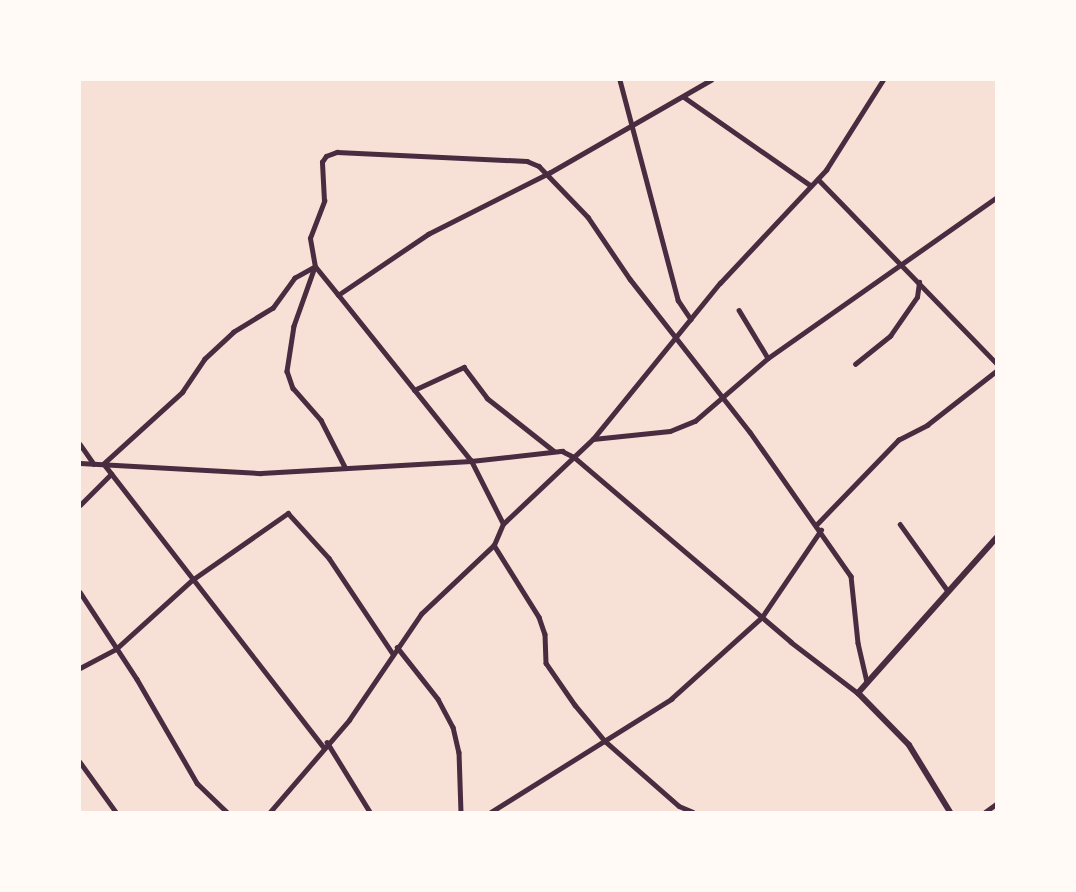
<!DOCTYPE html>
<style>
body{margin:0}
#map{position:relative;width:1076px;height:892px;overflow:hidden;background:#f7e1d7;font-family:"Noto Sans",sans-serif}
div>[style]{position:absolute}
.minor>*{height:4.5px;margin:-2.25px;padding:0 2.25px;transform-origin:2.25px;border-radius:2.25px;background:#4a2c40}
.tertiary>*{height:6px;margin:-3px;padding:0 3px;transform-origin:3px;border-radius:3px;background:#4a2c40}
span{translate:-50% -50%;white-space:nowrap;text-align:center;line-height:1.15;-webkit-text-stroke:4.5px #fffaf5;paint-order:stroke}
.frame{position:absolute;inset:0;border:81px solid #fffaf5;pointer-events:none}
</style>
<div id="map">
<div class="minor">
<i style="left:620px;top:80px;width:228px;rotate:75.2deg"></i>
<i style="left:678px;top:300px;width:23px;rotate:56deg"></i>
<i style="left:684px;top:97px;width:154px;rotate:34.9deg"></i>
<i style="left:818px;top:179px;width:256px;rotate:45.9deg"></i>
<i style="left:315px;top:267px;width:23px;rotate:151deg"></i>
<i style="left:295px;top:278px;width:37px;rotate:126deg"></i>
<i style="left:273px;top:308px;width:46px;rotate:148.4deg"></i>
<i style="left:234px;top:332px;width:40px;rotate:137deg"></i>
<i style="left:205px;top:359px;width:40px;rotate:124deg"></i>
<i style="left:183px;top:392px;width:107px;rotate:137.7deg"></i>
<i style="left:104px;top:464px;width:357px;rotate:52.2deg"></i>
<i style="left:315px;top:267px;width:63px;rotate:109.6deg"></i>
<i style="left:294px;top:326px;width:46px;rotate:98.8deg"></i>
<i style="left:287px;top:371px;width:18px;rotate:71deg"></i>
<i style="left:293px;top:388px;width:43px;rotate:48.8deg"></i>
<i style="left:321px;top:420px;width:53px;rotate:62.9deg"></i>
<i style="left:338px;top:295px;width:36px;rotate:-129deg"></i>
<i style="left:315px;top:267px;width:29px;rotate:-100deg"></i>
<i style="left:310px;top:238px;width:40px;rotate:-69deg"></i>
<i style="left:324px;top:201px;width:39px;rotate:-93deg"></i>
<i style="left:322px;top:162px;width:7px;rotate:-56deg"></i>
<i style="left:326px;top:156px;width:12px;rotate:-20deg"></i>
<i style="left:337px;top:152px;width:190px;rotate:2.7deg"></i>
<i style="left:527px;top:161px;width:13px;rotate:23deg"></i>
<i style="left:539px;top:166px;width:71px;rotate:46.1deg"></i>
<i style="left:588px;top:217px;width:75px;rotate:55.9deg"></i>
<i style="left:630px;top:279px;width:194px;rotate:51.9deg"></i>
<i style="left:750px;top:432px;width:176px;rotate:55deg"></i>
<i style="left:851px;top:576px;width:67px;rotate:84deg"></i>
<i style="left:858px;top:643px;width:40px;rotate:77deg"></i>
<i style="left:739px;top:310px;width:56px;rotate:58.9deg"></i>
<i style="left:855px;top:364px;width:45px;rotate:-38.7deg"></i>
<i style="left:890px;top:336px;width:47px;rotate:-55.3deg"></i>
<i style="left:917px;top:297px;width:15px;rotate:-82deg"></i>
<i style="left:414px;top:390px;width:55px;rotate:-24.7deg"></i>
<i style="left:464px;top:367px;width:39px;rotate:53deg"></i>
<i style="left:487px;top:398px;width:85px;rotate:38.3deg"></i>
<i style="left:593px;top:439px;width:201px;rotate:-50.9deg"></i>
<i style="left:720px;top:283px;width:155px;rotate:-46.8deg"></i>
<i style="left:826px;top:170px;width:107px;rotate:-57.7deg"></i>
<i style="left:80px;top:444px;width:24px;rotate:55deg"></i>
<i style="left:80px;top:463px;width:181px;rotate:3.2deg"></i>
<i style="left:261px;top:473px;width:210px;rotate:-3.3deg"></i>
<i style="left:471px;top:461px;width:92px;rotate:-6.3deg"></i>
<i style="left:562px;top:451px;width:13px;rotate:27deg"></i>
<i style="left:574px;top:457px;width:285px;rotate:40.4deg"></i>
<i style="left:791px;top:642px;width:84px;rotate:37.3deg"></i>
<i style="left:80px;top:505px;width:44px;rotate:-45deg"></i>
<i style="left:503px;top:524px;width:71px;rotate:-116.9deg"></i>
<i style="left:471px;top:461px;width:213px;rotate:-128.7deg"></i>
<i style="left:338px;top:295px;width:109px;rotate:-34.1deg"></i>
<i style="left:428px;top:234px;width:136px;rotate:-26.8deg"></i>
<i style="left:549px;top:173px;width:187px;rotate:-29.9deg"></i>
<i style="left:817px;top:524px;width:117px;rotate:-46deg"></i>
<i style="left:898px;top:440px;width:33px;rotate:-27deg"></i>
<i style="left:927px;top:425px;width:88px;rotate:-38deg"></i>
<i style="left:900px;top:524px;width:82px;rotate:54.4deg"></i>
<i style="left:494px;top:545px;width:85px;rotate:58deg"></i>
<i style="left:539px;top:617px;width:18px;rotate:71deg"></i>
<i style="left:545px;top:634px;width:29px;rotate:88deg"></i>
<i style="left:546px;top:663px;width:51px;rotate:55.4deg"></i>
<i style="left:575px;top:705px;width:47px;rotate:50.2deg"></i>
<i style="left:605px;top:741px;width:98px;rotate:41.3deg"></i>
<i style="left:679px;top:806px;width:15px;rotate:23deg"></i>
<i style="left:80px;top:592px;width:104px;rotate:56.8deg"></i>
<i style="left:137px;top:679px;width:120px;rotate:60deg"></i>
<i style="left:197px;top:783px;width:42px;rotate:44deg"></i>
<i style="left:397px;top:647px;width:66px;rotate:51.7deg"></i>
<i style="left:438px;top:699px;width:32px;rotate:62deg"></i>
<i style="left:453px;top:727px;width:26px;rotate:77deg"></i>
<i style="left:459px;top:752px;width:60px;rotate:88.1deg"></i>
<i style="left:80px;top:668px;width:41px;rotate:-27.8deg"></i>
<i style="left:116px;top:649px;width:103px;rotate:-42.2deg"></i>
<i style="left:192px;top:580px;width:117px;rotate:-34.9deg"></i>
<i style="left:288px;top:513px;width:61px;rotate:47.7deg"></i>
<i style="left:329px;top:558px;width:115px;rotate:56.3deg"></i>
<i style="left:327px;top:742px;width:82px;rotate:58.4deg"></i>
<i style="left:80px;top:762px;width:62px;rotate:54.2deg"></i>
<i style="left:270px;top:812px;width:121px;rotate:-49.3deg"></i>
<i style="left:349px;top:720px;width:128px;rotate:-55.8deg"></i>
<i style="left:421px;top:614px;width:100px;rotate:-43.4deg"></i>
<i style="left:494px;top:545px;width:23px;rotate:-67deg"></i>
<i style="left:503px;top:524px;width:124px;rotate:-43.4deg"></i>
<i style="left:593px;top:439px;width:77px;rotate:-5.9deg"></i>
<i style="left:670px;top:431px;width:27px;rotate:-22deg"></i>
<i style="left:695px;top:421px;width:96px;rotate:-40.8deg"></i>
<i style="left:768px;top:358px;width:279px;rotate:-35.1deg"></i>
<i style="left:491px;top:812px;width:213px;rotate:-32.1deg"></i>
<i style="left:671px;top:699px;width:122px;rotate:-42deg"></i>
<i style="left:762px;top:617px;width:105px;rotate:-55.9deg"></i>
<i style="left:985px;top:812px;width:14px;rotate:-36deg"></i>
</div>
<div class="tertiary">
<i style="left:950px;top:812px;width:79px;rotate:-121.5deg"></i>
<i style="left:909px;top:745px;width:73px;rotate:-134.4deg"></i>
<i style="left:858px;top:693px;width:208px;rotate:-48.3deg"></i>
</div>
<div class="frame"></div>
</div>
